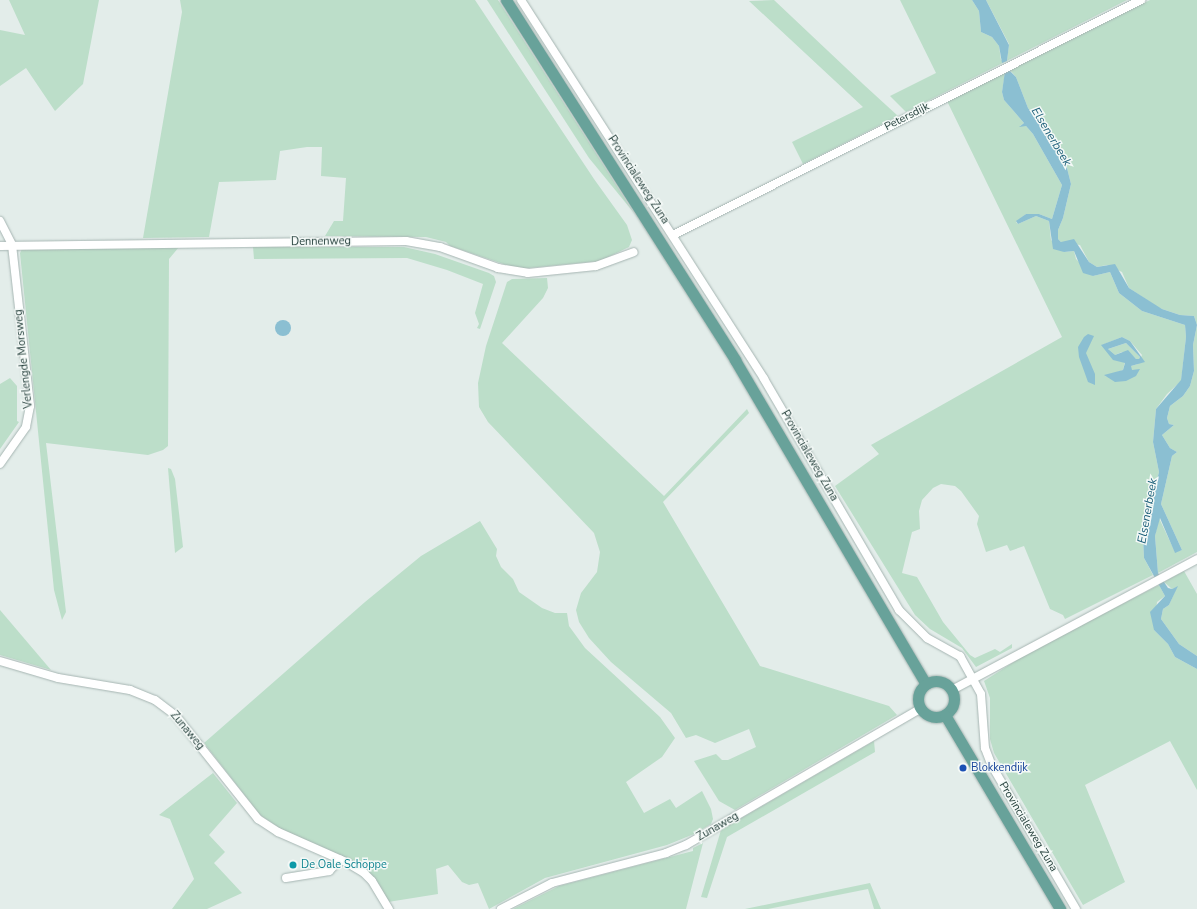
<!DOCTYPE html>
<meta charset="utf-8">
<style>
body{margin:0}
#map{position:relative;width:1197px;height:909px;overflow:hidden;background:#e3edea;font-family:"Nunito Sans",sans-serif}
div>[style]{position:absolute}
.green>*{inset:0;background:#bcdec9}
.water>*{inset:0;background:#8bbfd2}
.round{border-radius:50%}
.roads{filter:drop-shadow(0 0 1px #a6b5b2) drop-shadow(0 0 1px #a6b5b2)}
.minor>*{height:8px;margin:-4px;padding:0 4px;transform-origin:4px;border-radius:4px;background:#fff}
.major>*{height:11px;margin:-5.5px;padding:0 5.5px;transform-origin:5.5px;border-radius:5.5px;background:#68a29a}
.major>.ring{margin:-5.5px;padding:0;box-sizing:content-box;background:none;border:11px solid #68a29a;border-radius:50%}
.dots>*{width:11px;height:11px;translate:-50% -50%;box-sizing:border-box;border:2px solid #f4f9f7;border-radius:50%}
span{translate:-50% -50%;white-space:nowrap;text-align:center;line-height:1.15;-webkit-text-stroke:3px #f4f9f7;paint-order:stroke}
.street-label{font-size:11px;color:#233e3a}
.transit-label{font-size:11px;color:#164399}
.left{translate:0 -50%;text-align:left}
.culture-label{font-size:11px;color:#0d838f}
.water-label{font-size:12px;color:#1d607a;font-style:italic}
</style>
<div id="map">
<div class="green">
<i style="clip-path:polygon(9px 0,99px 0,83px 84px,55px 111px,26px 68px,0 86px,0 30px,25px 35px)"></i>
<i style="clip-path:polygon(180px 0,475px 0,594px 179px,627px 225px,632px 240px,629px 247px,600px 261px,518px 269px,450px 246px,446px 242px,426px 237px,325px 236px,334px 221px,343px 221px,346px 178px,321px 176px,322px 147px,307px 147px,280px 151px,276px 180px,219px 182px,209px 237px,143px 238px,182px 12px)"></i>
<i style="clip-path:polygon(487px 0,498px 0,634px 213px,589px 158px)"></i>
<i style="clip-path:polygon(774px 0,863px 84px,898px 116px,803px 164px,792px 142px,863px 107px,749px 1px)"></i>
<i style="clip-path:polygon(900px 0,972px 0,979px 11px,981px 32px,992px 37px,999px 46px,1001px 60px,1007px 61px,1009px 44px,986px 0,1127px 0,906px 112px,890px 96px,936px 73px)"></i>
<i style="clip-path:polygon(1150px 0,1197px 0,1197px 552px,1158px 573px,1155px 536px,1159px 518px,1175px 552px,1182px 550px,1161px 504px,1172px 456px,1177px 452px,1170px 448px,1162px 435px,1174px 425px,1169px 424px,1167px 418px,1170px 406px,1183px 396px,1190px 386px,1194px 371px,1193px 345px,1197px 325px,1194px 316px,1180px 315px,1153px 306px,1159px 308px,1129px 288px,1122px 272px,1107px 265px,1097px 267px,1089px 262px,1080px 245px,1061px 242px,1058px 239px,1058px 230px,1063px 218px,1071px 184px,1067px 168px,1058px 149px,1028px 108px,1016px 77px,1010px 70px)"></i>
<i style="clip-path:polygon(evenodd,1005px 73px,1002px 92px,1004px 100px,1024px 123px,1020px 126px,1026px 126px,1033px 134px,1062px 185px,1052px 219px,1039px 214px,1026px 214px,1016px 222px,1018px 224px,1036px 216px,1049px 221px,1051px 240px,1064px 252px,1074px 251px,1076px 259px,1093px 276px,1110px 272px,1119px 293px,1142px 311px,1185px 325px,1186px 337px,1181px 381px,1167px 394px,1156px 409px,1153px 442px,1159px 472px,1143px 537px,1144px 558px,1153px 575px,1065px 619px,1063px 615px,1050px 609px,1024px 546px,1010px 551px,1007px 545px,986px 552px,977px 524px,979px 516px,961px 491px,955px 486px,941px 484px,933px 488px,922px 500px,919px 511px,920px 529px,912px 532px,902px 573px,917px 577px,943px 622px,970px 655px,975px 658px,995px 649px,1000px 652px,1012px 644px,1012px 648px,976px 667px,962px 648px,930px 629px,915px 615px,835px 486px,879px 454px,871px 445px,1062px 337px,947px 101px,1005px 73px,1122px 337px,1130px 341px,1142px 355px,1138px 364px,1131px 366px,1131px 370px,1105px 377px,1123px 370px,1125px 362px,1102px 345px,1122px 337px)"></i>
<i style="clip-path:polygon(179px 247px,169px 259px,168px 446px,163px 450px,148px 455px,46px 443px,66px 612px,62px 620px,54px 590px,20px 253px,22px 249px)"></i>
<i style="clip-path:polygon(253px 247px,404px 247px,435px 254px,489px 273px,494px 276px,496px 282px,480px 329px,477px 328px,479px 324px,475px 313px,483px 284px,447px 270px,407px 258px,254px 259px)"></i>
<i style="clip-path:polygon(547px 278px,548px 288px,543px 298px,502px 343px,664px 496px,747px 409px,749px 413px,663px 502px,760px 666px,889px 706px,897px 715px,735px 810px,719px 801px,694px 761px,716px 754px,722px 760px,728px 760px,756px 747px,749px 729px,715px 743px,696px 735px,686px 738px,671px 713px,611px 662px,589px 638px,579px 622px,576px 610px,581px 593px,597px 572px,600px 552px,594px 533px,488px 422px,479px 407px,478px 383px,486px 346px,507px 282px,512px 279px)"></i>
<i style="clip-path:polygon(1126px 343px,1140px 357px,1139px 359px,1136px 359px,1130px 353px,1122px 352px,1115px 355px,1108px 349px)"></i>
<i style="clip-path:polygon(10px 378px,17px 386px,17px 421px,19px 422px,0 449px,0 384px)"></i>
<i style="clip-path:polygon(168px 468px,171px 469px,175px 479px,183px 547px,175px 553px)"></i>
<i style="clip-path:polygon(480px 521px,497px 549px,496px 556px,501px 567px,513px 579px,519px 592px,542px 608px,555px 613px,567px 613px,569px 626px,585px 648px,660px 717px,675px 738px,662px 757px,626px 782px,644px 813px,670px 799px,676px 808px,702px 791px,711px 809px,713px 819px,711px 824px,694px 834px,667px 845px,545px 878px,489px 909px,478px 883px,469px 885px,462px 882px,448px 865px,436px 869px,438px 894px,388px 902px,370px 874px,362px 867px,281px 829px,260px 815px,204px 743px,365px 602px,421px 556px)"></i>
<i style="clip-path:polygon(1184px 571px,1197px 594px,1197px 656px,1179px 644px,1161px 619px,1163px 609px,1169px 605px,1177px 587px,1172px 589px,1164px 582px)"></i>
<i style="clip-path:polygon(1159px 585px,1165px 596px,1157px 602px,1154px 630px,1168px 644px,1175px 657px,1197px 669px,1197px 790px,1170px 741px,1085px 785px,1125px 882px,1083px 905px,994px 753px,990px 739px,990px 698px,984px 681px,1031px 651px)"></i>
<i style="clip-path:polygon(0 610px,51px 670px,0 655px)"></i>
<i style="clip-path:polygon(874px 741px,875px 752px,727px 837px,707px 898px,701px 897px,721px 830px)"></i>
<i style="clip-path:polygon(213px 773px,237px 803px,209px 835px,225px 852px,214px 863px,242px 893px,207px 909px,172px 909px,194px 879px,170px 819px,159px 815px)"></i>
<i style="clip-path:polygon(703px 843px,686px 909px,513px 909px,559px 886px,693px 851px,693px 848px)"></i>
<i style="clip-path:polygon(870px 883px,881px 909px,874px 909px,868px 889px,768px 909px,745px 909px)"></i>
</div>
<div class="water">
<i style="clip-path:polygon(972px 0,986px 0,988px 4px,1009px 45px,1007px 61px,1002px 63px,999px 46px,992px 37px,981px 32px,979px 11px)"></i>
<i style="clip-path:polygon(1009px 70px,1016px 77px,1028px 108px,1058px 149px,1067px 168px,1071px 184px,1063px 218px,1058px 230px,1058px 239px,1061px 242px,1074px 239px,1089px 262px,1097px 267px,1115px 264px,1129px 288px,1162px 309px,1180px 315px,1194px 316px,1197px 325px,1193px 345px,1194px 371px,1190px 386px,1183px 396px,1170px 406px,1167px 418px,1169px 424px,1174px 425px,1162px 435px,1170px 448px,1177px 452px,1172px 456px,1161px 504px,1182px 550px,1175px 553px,1160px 518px,1155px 536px,1158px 573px,1168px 588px,1172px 589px,1178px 586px,1169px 605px,1163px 609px,1161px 619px,1179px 644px,1197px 656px,1197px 669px,1175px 657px,1168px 644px,1154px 630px,1150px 612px,1165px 596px,1144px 558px,1143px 537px,1159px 472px,1153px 442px,1156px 409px,1181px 380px,1186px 337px,1185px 325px,1142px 311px,1119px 293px,1110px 272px,1093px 276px,1083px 273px,1074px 251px,1064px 252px,1053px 249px,1049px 221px,1036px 216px,1018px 224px,1016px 221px,1026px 214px,1039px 214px,1052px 219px,1062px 185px,1033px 134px,1026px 126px,1019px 127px,1024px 123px,1004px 100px,1002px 92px,1005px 71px)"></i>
<i class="round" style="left:275px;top:320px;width:16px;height:16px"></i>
<i style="clip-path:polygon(1088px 334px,1094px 336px,1086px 353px,1095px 374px,1095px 385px,1088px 382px,1079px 357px,1078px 347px,1084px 337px)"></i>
<i style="clip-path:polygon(evenodd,1122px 337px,1130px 341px,1145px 362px,1131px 366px,1132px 370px,1140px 369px,1136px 376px,1126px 381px,1115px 382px,1104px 375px,1123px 370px,1125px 363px,1113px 360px,1101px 345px,1122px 337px,1126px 343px,1140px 357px,1139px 359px,1136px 359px,1128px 350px,1115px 355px,1108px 349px,1126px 343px)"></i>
</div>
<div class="roads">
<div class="minor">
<i style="left:521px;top:0;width:450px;rotate:57.3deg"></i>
<i style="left:764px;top:379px;width:268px;rotate:59.7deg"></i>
<i style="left:899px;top:610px;width:40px;rotate:45deg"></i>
<i style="left:927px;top:638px;width:38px;rotate:29deg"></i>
<i style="left:960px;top:656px;width:43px;rotate:61.1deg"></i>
<i style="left:981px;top:694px;width:54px;rotate:85.8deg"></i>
<i style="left:985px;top:748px;width:19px;rotate:69deg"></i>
<i style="left:992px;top:766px;width:166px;rotate:59.6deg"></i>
<i style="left:0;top:221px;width:27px;rotate:63deg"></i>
<i style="left:12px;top:245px;width:162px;rotate:83.6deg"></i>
<i style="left:30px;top:406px;width:21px;rotate:101deg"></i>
<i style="left:26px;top:427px;width:45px;rotate:125.1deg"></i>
<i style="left:673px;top:235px;width:524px;rotate:-26.66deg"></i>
<i style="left:0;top:246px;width:406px;rotate:-0.7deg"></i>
<i style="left:406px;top:241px;width:35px;rotate:10deg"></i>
<i style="left:440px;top:247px;width:62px;rotate:19.9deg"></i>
<i style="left:498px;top:268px;width:30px;rotate:9deg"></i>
<i style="left:528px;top:273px;width:68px;rotate:-5.9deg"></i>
<i style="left:596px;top:266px;width:40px;rotate:-20.2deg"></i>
<i style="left:0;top:661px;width:60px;rotate:16.3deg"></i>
<i style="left:58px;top:678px;width:73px;rotate:9.5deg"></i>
<i style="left:130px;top:690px;width:27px;rotate:22deg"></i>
<i style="left:155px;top:700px;width:26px;rotate:37deg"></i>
<i style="left:176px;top:716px;width:132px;rotate:51.5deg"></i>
<i style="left:258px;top:819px;width:24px;rotate:33deg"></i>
<i style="left:278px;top:832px;width:74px;rotate:23.8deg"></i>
<i style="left:346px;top:862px;width:21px;rotate:31deg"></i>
<i style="left:364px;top:873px;width:11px;rotate:45deg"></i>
<i style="left:372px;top:881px;width:33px;rotate:59deg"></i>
<i style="left:952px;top:690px;width:278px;rotate:-28.1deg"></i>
<i style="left:286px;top:878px;width:44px;rotate:-9.2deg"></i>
<i style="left:329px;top:871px;width:16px;rotate:-45deg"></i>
<i style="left:501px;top:909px;width:57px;rotate:-27deg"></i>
<i style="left:552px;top:883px;width:118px;rotate:-14.7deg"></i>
<i style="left:666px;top:853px;width:22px;rotate:-22deg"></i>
<i style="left:686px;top:845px;width:271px;rotate:-30.2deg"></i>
</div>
<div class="major">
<i style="left:506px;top:0;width:427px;rotate:57.5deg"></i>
<i style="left:735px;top:360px;width:376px;rotate:59.5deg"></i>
<i class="ring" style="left:918px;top:681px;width:25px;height:25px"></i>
<i style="left:945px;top:715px;width:226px;rotate:59.3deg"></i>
</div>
</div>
<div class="dots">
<i style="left:963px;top:768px;background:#1a4fb4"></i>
<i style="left:293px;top:865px;background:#0f9aa8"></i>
</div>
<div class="street-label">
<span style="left:907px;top:117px;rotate:-27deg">Petersdijk</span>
<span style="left:638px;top:180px;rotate:57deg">Provincialeweg Zuna</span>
<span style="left:321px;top:242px;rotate:-1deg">Dennenweg</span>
<span style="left:24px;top:359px;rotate:-96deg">Verlengde Morsweg</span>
<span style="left:809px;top:456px;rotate:60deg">Provincialeweg Zuna</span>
<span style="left:187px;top:731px;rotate:50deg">Zunaweg</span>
<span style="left:718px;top:827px;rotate:-30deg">Zunaweg</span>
<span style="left:1028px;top:827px;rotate:59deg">Provincialeweg Zuna</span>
</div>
<div class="transit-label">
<span class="left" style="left:971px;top:768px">Blokkendijk</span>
</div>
<div class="culture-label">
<span class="left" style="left:301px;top:865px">De Oale Schöppe</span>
</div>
<div class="water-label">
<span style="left:1051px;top:137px;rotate:59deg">Elsenerbeek</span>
<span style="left:1148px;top:511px;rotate:-80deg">Elsenerbeek</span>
</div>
</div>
